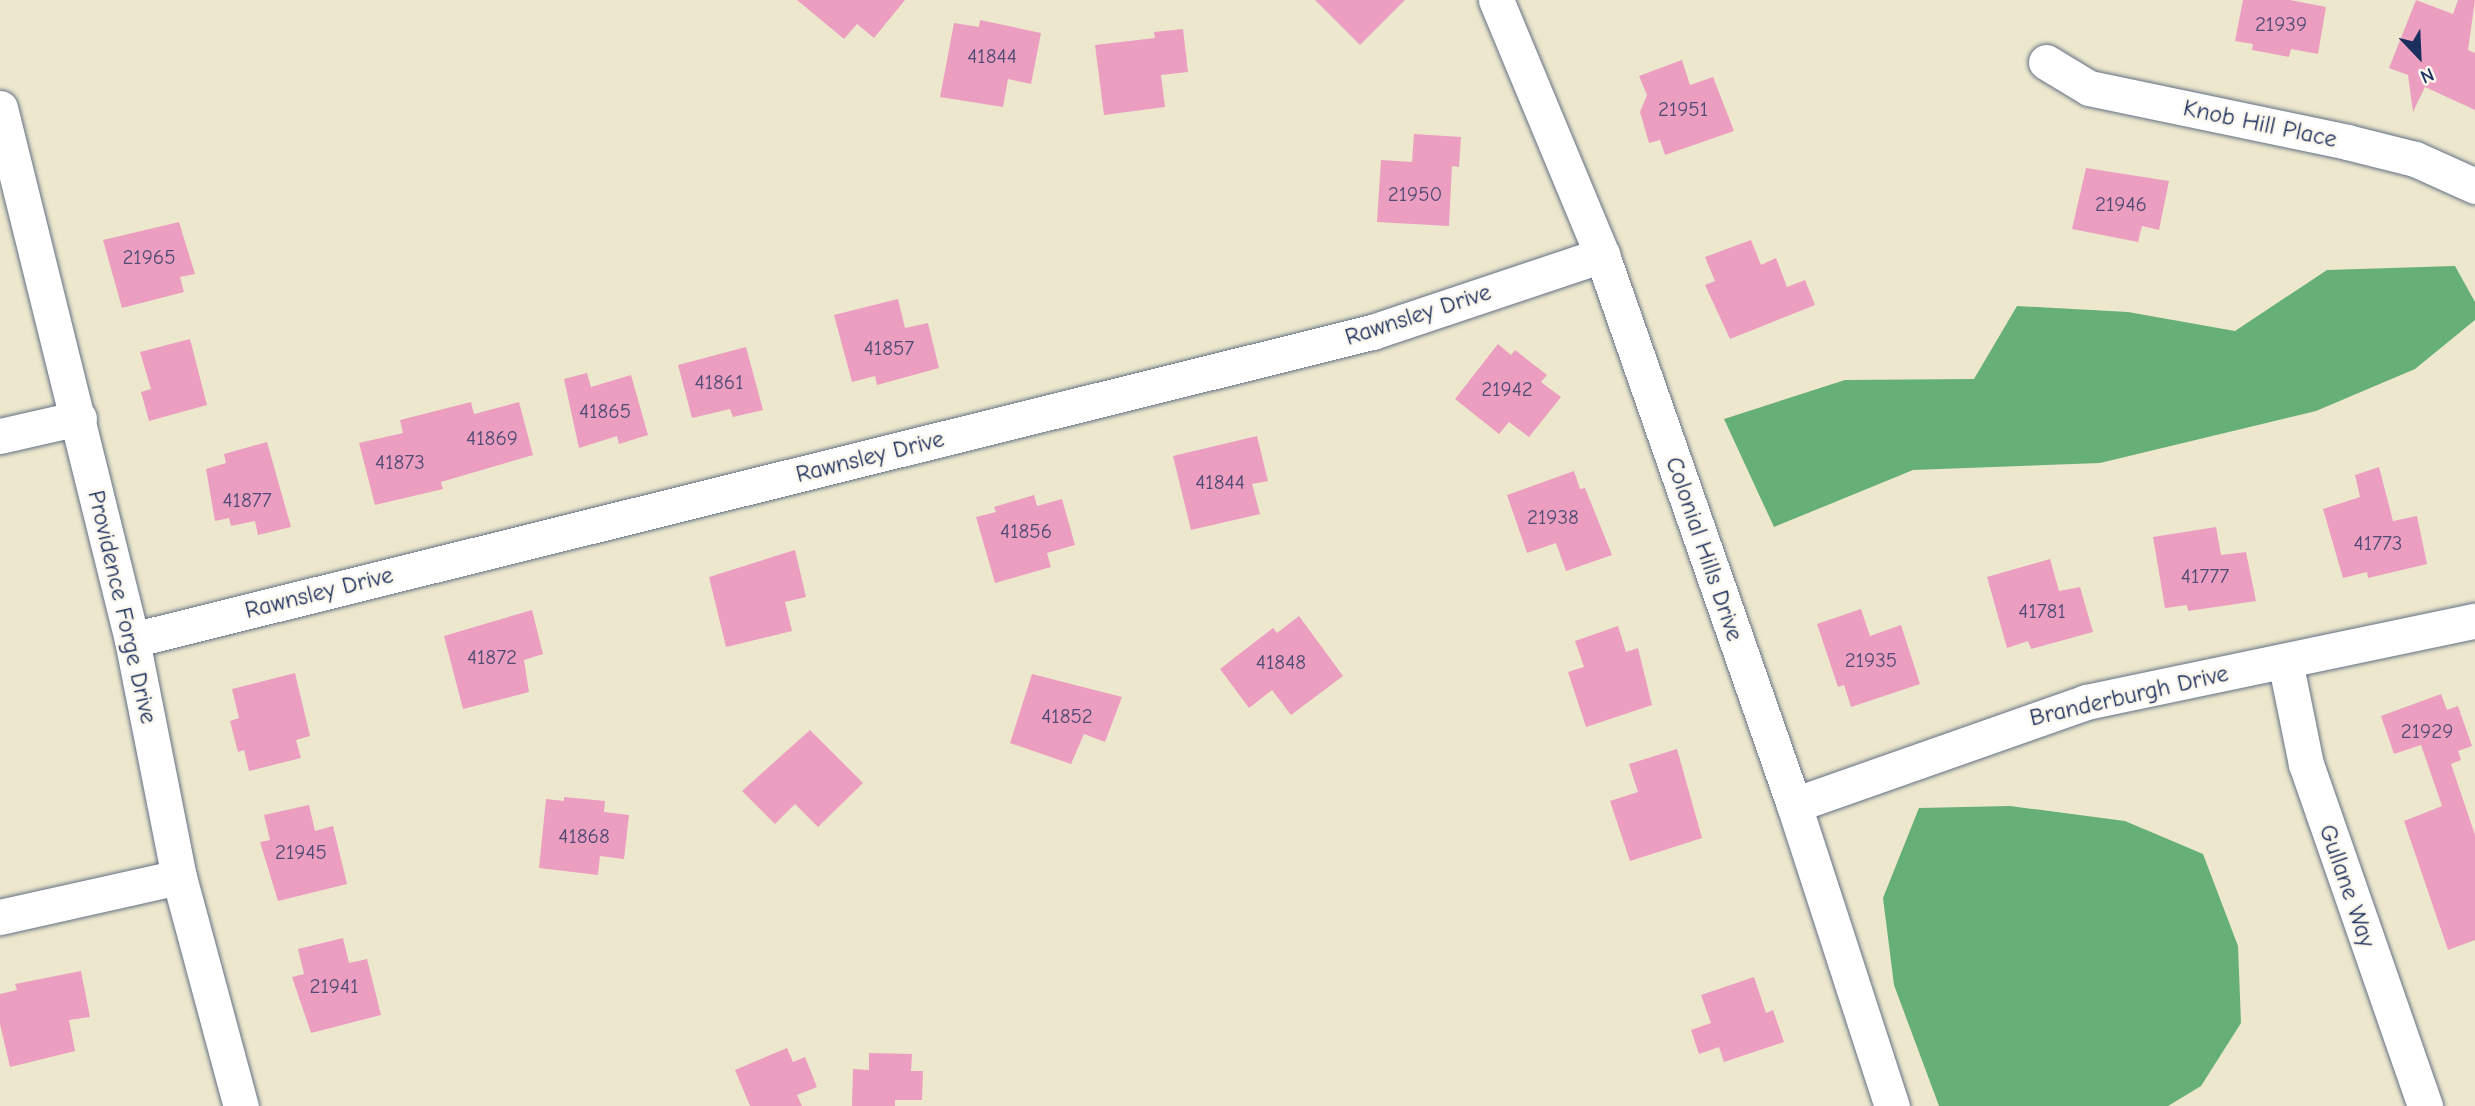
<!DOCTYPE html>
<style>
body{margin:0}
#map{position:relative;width:2475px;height:1106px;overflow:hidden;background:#ede8cd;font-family:"Comic Neue",sans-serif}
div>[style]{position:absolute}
.forest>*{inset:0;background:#66af76}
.building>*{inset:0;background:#eb9ebf}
.roads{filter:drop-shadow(0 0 2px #647085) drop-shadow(0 0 2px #647085)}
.street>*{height:35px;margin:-17.5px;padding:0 17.5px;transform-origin:17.5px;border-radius:17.5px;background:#fff}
span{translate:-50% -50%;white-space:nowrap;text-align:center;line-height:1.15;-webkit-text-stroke:5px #fbf7ec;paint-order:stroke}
.number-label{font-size:21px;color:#4f4b76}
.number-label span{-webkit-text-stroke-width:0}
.street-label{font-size:24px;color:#1b2f5e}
.north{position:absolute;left:2384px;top:21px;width:70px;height:70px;-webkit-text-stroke:5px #fbf7ec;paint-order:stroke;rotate:157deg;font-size:19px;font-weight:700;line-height:28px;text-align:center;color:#1b2f5e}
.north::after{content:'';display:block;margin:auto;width:24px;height:32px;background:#1b2f5e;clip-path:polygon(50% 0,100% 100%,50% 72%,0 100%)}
</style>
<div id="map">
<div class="forest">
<i style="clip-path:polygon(2455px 266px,2475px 302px,2475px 320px,2415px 369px,2316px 411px,2100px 463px,1913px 470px,1774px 527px,1724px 419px,1845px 380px,1974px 379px,2017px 306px,2128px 312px,2235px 331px,2327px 270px)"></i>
<i style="clip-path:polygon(2010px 806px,2125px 821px,2203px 854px,2238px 946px,2241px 1023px,2201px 1086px,2168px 1106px,1939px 1106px,1894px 985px,1883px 898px,1919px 808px)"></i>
</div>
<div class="building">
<i style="clip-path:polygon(797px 0,905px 0,874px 38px,857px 24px,844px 39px)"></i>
<i style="clip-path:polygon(1315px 0,1405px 0,1360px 45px)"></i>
<i style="clip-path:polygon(2243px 0,2290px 0,2326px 7px,2318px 54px,2291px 49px,2289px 57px,2252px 50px,2253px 44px,2235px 41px)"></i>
<i style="clip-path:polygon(2416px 0,2453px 14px,2458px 0,2475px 0,2468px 50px,2475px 53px,2475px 110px,2425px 87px,2413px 112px,2408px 75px,2389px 68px)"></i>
<i style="clip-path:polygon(980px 20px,1041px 33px,1031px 84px,1008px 79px,1003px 107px,940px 97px,954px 23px,979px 27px)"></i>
<i style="clip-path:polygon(1183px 29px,1188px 72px,1161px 75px,1165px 107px,1104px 115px,1095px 45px,1155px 38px,1154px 32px)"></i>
<i style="clip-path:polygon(1682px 60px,1690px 85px,1713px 77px,1734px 131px,1665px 155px,1660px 140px,1649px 143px,1640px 112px,1647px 95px,1639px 76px)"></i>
<i style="clip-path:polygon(1414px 134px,1461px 137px,1459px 167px,1452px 166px,1449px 226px,1377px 222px,1381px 160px,1412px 162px)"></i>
<i style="clip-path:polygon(2086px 168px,2169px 181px,2159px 230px,2142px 226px,2138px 242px,2072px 229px)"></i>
<i style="clip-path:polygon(179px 222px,195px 274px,180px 277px,184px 292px,122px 308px,103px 240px)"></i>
<i style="clip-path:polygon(1751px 240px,1761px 265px,1776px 258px,1787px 287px,1805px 280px,1815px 305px,1730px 339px,1705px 285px,1715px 281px,1705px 257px)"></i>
<i style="clip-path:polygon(898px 299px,905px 328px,928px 323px,939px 368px,877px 385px,875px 376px,852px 382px,834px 315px)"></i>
<i style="clip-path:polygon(190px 339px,207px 405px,149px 421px,141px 392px,151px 389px,140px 352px)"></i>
<i style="clip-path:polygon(1498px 344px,1511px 355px,1515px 350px,1547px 375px,1541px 382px,1561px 397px,1529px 437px,1509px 422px,1499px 434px,1455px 399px)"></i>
<i style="clip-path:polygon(746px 347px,763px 410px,733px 417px,730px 409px,692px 418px,678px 365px)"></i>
<i style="clip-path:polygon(587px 373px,591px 387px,631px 375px,648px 435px,619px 444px,617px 436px,579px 448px,564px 379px)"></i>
<i style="clip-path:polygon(471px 402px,474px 414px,519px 402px,533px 455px,441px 482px,443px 489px,375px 505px,359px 443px,403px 433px,400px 420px)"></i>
<i style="clip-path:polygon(1257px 436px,1268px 481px,1252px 484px,1260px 514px,1191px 530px,1173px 456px)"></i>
<i style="clip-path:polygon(267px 442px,291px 527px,258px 535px,255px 521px,231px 526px,229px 518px,215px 521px,206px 469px,226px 463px,224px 454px)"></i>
<i style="clip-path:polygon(2379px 467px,2393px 521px,2417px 516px,2427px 564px,2368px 578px,2367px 572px,2343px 578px,2323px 509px,2360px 497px,2355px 475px)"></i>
<i style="clip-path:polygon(1574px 471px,1580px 489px,1585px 488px,1612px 555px,1566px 571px,1556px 543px,1527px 553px,1507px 495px)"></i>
<i style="clip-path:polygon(1034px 495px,1037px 506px,1062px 499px,1075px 545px,1047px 553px,1051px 567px,995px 583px,976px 517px,996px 512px,994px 507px)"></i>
<i style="clip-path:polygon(2216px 527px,2221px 555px,2246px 552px,2256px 601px,2188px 611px,2187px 605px,2165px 608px,2153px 537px)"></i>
<i style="clip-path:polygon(795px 550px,806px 597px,785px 602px,792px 631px,726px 647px,709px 577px)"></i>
<i style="clip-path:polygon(2050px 559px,2059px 591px,2080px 587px,2093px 632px,2031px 649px,2028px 641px,2007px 648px,1987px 577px)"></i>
<i style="clip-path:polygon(1861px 609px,1870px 636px,1901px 625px,1920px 684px,1851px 707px,1844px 685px,1838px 687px,1817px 624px)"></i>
<i style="clip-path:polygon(532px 610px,543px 654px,524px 660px,529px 692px,463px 709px,444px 636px)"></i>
<i style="clip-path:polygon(1299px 616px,1343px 676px,1291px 715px,1272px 690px,1249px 708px,1220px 669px,1273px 628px,1277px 633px)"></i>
<i style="clip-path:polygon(1618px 626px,1626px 652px,1638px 648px,1652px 705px,1586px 727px,1568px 672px,1584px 667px,1575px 641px)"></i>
<i style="clip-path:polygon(295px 673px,310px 736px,296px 740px,301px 758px,249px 771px,244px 750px,238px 752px,230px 721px,239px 718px,232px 689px)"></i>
<i style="clip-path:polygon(1032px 674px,1122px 697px,1105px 742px,1084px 734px,1071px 764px,1010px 743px)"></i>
<i style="clip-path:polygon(2441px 694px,2447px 710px,2458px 706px,2472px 746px,2458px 751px,2461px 760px,2451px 764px,2475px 835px,2475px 940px,2448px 950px,2404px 821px,2442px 806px,2421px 745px,2394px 754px,2381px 716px)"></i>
<i style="clip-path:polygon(810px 730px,863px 783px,818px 827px,795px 804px,775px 824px,742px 791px)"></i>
<i style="clip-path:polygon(1677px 749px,1702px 838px,1630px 861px,1610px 801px,1638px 792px,1629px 764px)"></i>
<i style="clip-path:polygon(564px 797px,605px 801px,604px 812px,629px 815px,624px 859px,600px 856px,598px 875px,539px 868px,546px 799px,564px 801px)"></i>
<i style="clip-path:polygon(309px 805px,315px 831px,333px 826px,347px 884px,278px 901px,260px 842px,270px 840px,264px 815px)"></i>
<i style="clip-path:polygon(343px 938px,349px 963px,367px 959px,381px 1015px,311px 1033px,292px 977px,304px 974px,298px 949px)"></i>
<i style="clip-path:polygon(81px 971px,90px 1017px,69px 1020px,75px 1051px,10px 1067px,0 1024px,0 994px,17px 990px,15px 984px)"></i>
<i style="clip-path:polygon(1754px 977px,1766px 1013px,1773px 1010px,1784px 1042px,1724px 1062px,1719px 1047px,1699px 1054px,1691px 1030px,1711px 1023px,1701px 995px)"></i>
<i style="clip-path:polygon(787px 1048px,793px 1062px,805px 1057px,817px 1087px,797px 1095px,802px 1106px,750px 1106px,735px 1070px)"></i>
<i style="clip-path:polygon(869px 1053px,912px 1054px,911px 1071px,923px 1071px,922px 1100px,895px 1100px,895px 1106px,852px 1106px,853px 1069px,869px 1070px)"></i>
</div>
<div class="roads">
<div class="street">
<i style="left:1496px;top:0;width:276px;rotate:67.4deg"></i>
<i style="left:1602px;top:255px;width:583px;rotate:70.76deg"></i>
<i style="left:1794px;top:805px;width:317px;rotate:72deg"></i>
<i style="left:2046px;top:62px;width:50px;rotate:31.2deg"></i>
<i style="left:2089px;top:88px;width:264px;rotate:11.8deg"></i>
<i style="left:2347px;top:142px;width:70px;rotate:14deg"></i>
<i style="left:2415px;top:159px;width:66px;rotate:24.2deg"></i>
<i style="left:0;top:108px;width:548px;rotate:76.07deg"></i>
<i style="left:132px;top:640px;width:242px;rotate:78.8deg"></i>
<i style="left:179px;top:877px;width:237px;rotate:74.9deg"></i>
<i style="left:0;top:436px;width:81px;rotate:-12.8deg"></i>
<i style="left:132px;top:640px;width:1278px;rotate:-13.95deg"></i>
<i style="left:1372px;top:332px;width:243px;rotate:-18.5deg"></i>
<i style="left:2285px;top:661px;width:105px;rotate:78.5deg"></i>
<i style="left:2306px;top:764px;width:362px;rotate:70.8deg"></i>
<i style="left:1794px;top:805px;width:310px;rotate:-19.4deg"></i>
<i style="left:2086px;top:702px;width:397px;rotate:-11.8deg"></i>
<i style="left:0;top:917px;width:183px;rotate:-12.6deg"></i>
</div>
</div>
<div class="number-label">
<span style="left:2281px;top:24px">21939</span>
<span style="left:992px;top:56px">41844</span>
<span style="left:1683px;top:109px">21951</span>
<span style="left:1415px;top:194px">21950</span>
<span style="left:2121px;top:204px">21946</span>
<span style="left:149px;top:257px">21965</span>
<span style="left:889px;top:348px">41857</span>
<span style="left:719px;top:382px">41861</span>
<span style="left:1507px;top:389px">21942</span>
<span style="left:605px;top:411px">41865</span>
<span style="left:492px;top:438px">41869</span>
<span style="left:400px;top:462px">41873</span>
<span style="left:1220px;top:482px">41844</span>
<span style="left:247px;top:500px">41877</span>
<span style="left:1553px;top:517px">21938</span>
<span style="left:1026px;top:531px">41856</span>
<span style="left:2378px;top:543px">41773</span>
<span style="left:2205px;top:576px">41777</span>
<span style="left:2042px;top:611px">41781</span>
<span style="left:492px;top:657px">41872</span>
<span style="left:1871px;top:660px">21935</span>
<span style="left:1281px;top:662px">41848</span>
<span style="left:1067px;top:716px">41852</span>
<span style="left:2427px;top:731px">21929</span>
<span style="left:584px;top:836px">41868</span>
<span style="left:301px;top:852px">21945</span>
<span style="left:334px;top:986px">21941</span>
</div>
<div class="street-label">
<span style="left:2260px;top:124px;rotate:12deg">Knob Hill Place</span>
<span style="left:1418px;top:315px;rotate:-18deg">Rawnsley Drive</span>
<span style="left:870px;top:457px;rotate:-14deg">Rawnsley Drive</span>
<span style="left:1704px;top:549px;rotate:71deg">Colonial Hills Drive</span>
<span style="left:319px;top:593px;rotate:-14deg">Rawnsley Drive</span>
<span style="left:122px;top:607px;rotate:77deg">Providence Forge Drive</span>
<span style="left:2129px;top:696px;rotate:-13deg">Branderburgh Drive</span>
<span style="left:2347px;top:886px;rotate:71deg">Gullane Way</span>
</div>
<div class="north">N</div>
</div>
